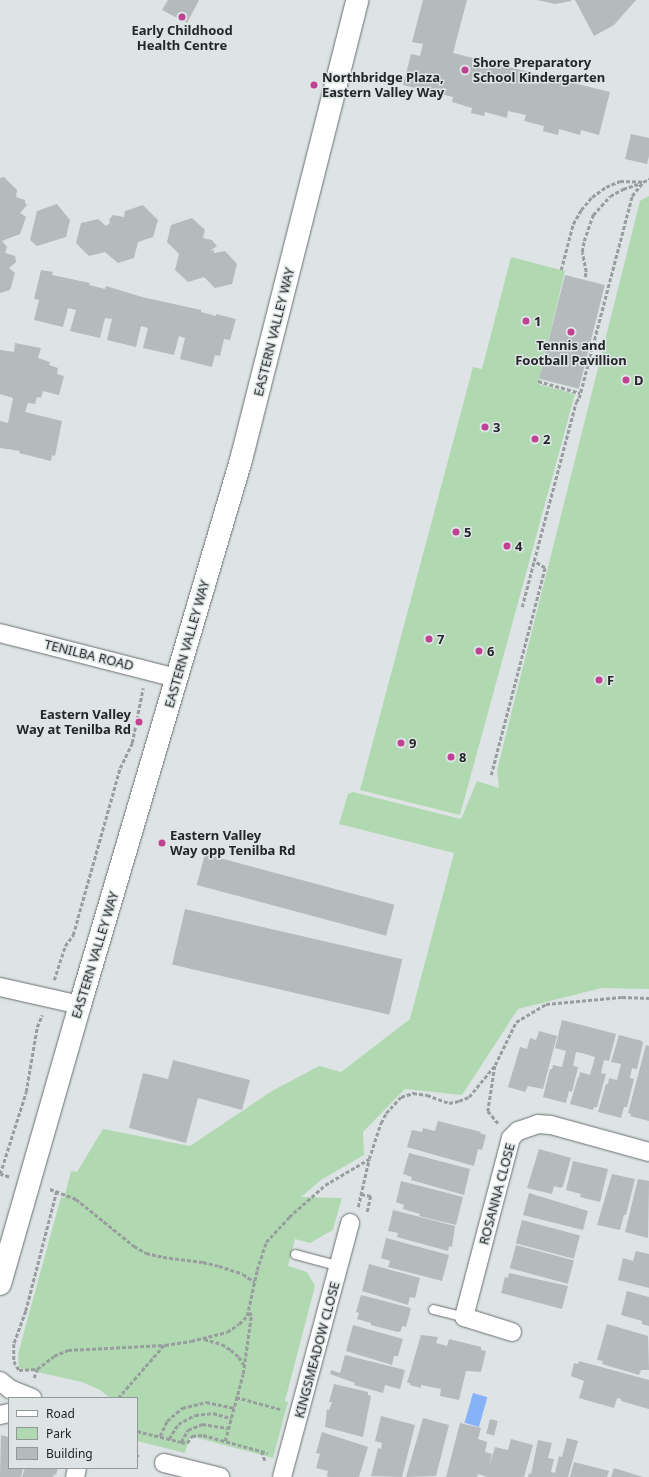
<!DOCTYPE html>
<style>
body{margin:0}
#map{position:relative;width:649px;height:1477px;overflow:hidden;background:#dee4e5;font-family:"Noto Sans",sans-serif}
div>[style]{position:absolute}
.green>*{inset:0;background:#b1d9b1}
.water>*{inset:0;background:#85b2f9;transform-origin:0 0}
.building>*{inset:0;background:#b5babd;transform-origin:0 0}
.path>*{height:2.5px;margin-top:-1.25px;transform-origin:0;background:repeating-linear-gradient(90deg,#989d9e 0 4px,transparent 0 6px)}
.roads{filter:drop-shadow(0 0 1px #696f6f) drop-shadow(0 0 1px #696f6f)}
.lane>*{height:9px;margin:-4.5px;padding:0 4.5px;transform-origin:4.5px;border-radius:4.5px;background:#fff}
.street>*{height:18px;margin:-9px;padding:0 9px;transform-origin:9px;border-radius:9px;background:#fff}
.primary>*{height:22px;margin:-11px;padding:0 11px;transform-origin:11px;border-radius:11px;background:#fff}
.dots>*{width:11px;height:11px;translate:-50% -50%;box-sizing:border-box;border:2px solid #dee4e5;border-radius:50%}
span{translate:-50% -50%;white-space:nowrap;text-align:center;line-height:1.15;-webkit-text-stroke:3px #dee4e5;paint-order:stroke}
.poi-label{font-size:13px;color:#242627;font-weight:700}
.left{translate:0 -50%;text-align:left}
.right{translate:-100% -50%;text-align:right}
.street-label{font-size:13px;color:#242627}
.legend{position:absolute;left:8px;top:1397px;width:130px;height:72px;box-sizing:border-box;background:#dee4e5;border:1px solid #949899;margin:0;padding:5px 7px;list-style:none;font-size:12px;color:#242627}
.legend li{display:flex;align-items:center;gap:8px;height:20px}
.legend b{width:20px;border:1px solid #949899}
</style>
<div id="map">
<div class="green">
<i style="clip-path:polygon(649px 196px,649px 989px,602px 988px,518px 1009px,462px 1095px,405px 1089px,363px 1132px,364px 1155px,321px 1180px,301px 1197px,342px 1198px,333px 1230px,310px 1243px,295px 1239px,288px 1266px,307px 1272px,315px 1286px,285px 1401px,288px 1402px,273px 1458px,190px 1436px,185px 1453px,137px 1441px,137px 1398px,110px 1398px,100px 1390px,82px 1382px,19px 1368px,18px 1354px,61px 1197px,64px 1198px,71px 1171px,77px 1172px,103px 1129px,190px 1146px,272px 1091px,319px 1066px,341px 1072px,410px 1019px,454px 853px,339px 824px,348px 794px,353px 792px,461px 819px,477px 781px,499px 788px,497px 770px,640px 201px)"></i>
<i style="clip-path:polygon(511px 257px,565px 271px,538px 384px,575px 394px,460px 815px,360px 790px,473px 367px,482px 369px)"></i>
</div>
<div class="water">
<i style="left:473px;top:1393px;width:15px;height:31px;rotate:16deg"></i>
</div>
<div class="building">
<i style="clip-path:polygon(168px 0,199px 0,187px 23px,162px 10px)"></i>
<i style="clip-path:polygon(423px 0,467px 0,453px 53px,610px 92px,599px 135px,581px 130px,580px 135px,559px 129px,558px 135px,543px 131px,544px 126px,524px 121px,526px 115px,508px 111px,507px 118px,485px 112px,484px 116px,471px 113px,472px 108px,452px 102px,453px 97px,403px 85px,411px 54px,420px 56px,423px 44px,412px 42px)"></i>
<i style="clip-path:polygon(537px 0,571px 0,571px 1px,555px 4px)"></i>
<i style="clip-path:polygon(575px 0,636px 0,614px 25px,594px 36px)"></i>
<i style="clip-path:polygon(631px 134px,649px 138px,649px 156px,647px 164px,625px 159px)"></i>
<i style="clip-path:polygon(4px 177px,17px 190px,16px 197px,25px 200px,25px 203px,27px 205px,20px 213px,26px 217px,20px 234px,2px 241px,7px 247px,5px 253px,15px 256px,16px 262px,9px 268px,15px 273px,10px 290px,0 293px,0 178px)"></i>
<i style="clip-path:polygon(57px 204px,70px 220px,66px 237px,37px 246px,30px 240px,37px 211px)"></i>
<i style="clip-path:polygon(143px 205px,158px 220px,153px 237px,138px 242px,134px 258px,118px 263px,105px 252px,89px 256px,76px 243px,81px 223px,98px 219px,106px 226px,110px 223px,109px 220px,113px 215px,124px 217px,125px 211px)"></i>
<i style="clip-path:polygon(192px 218px,205px 230px,203px 238px,212px 240px,217px 246px,210px 251px,214px 250px,214px 253px,225px 251px,237px 264px,232px 284px,215px 288px,204px 277px,188px 282px,175px 270px,179px 254px,167px 242px,171px 225px)"></i>
<i style="clip-path:polygon(41px 270px,53px 272px,52px 275px,90px 283px,89px 285px,105px 289px,106px 286px,142px 297px,201px 310px,201px 312px,216px 316px,216px 314px,236px 319px,230px 340px,224px 339px,220px 356px,215px 355px,212px 367px,180px 359px,185px 338px,179px 336px,174px 355px,143px 348px,148px 328px,141px 326px,136px 347px,107px 340px,112px 319px,105px 318px,100px 338px,70px 331px,76px 310px,68px 308px,63px 327px,34px 320px,39px 300px,34px 299px)"></i>
<i style="left:565px;top:275px;width:41px;height:107px;rotate:14deg"></i>
<i style="clip-path:polygon(15px 343px,41px 348px,38px 358px,50px 362px,49px 365px,58px 368px,57px 374px,64px 376px,59px 395px,43px 391px,41px 398px,37px 397px,35px 404px,28px 403px,25px 412px,62px 421px,55px 456px,52px 455px,51px 461px,19px 453px,20px 451px,0 448px,0 421px,8px 423px,13px 398px,0 394px,0 350px,14px 352px)"></i>
<i style="left:205px;top:854px;width:196px;height:32px;rotate:15deg"></i>
<i style="left:185px;top:909px;width:223px;height:57px;rotate:13deg"></i>
<i style="clip-path:polygon(562px 1020px,616px 1034px,609px 1061px,604px 1060px,601px 1073px,606px 1074px,597px 1107px,594px 1107px,593px 1110px,570px 1104px,578px 1077px,579px 1078px,580px 1072px,590px 1075px,595px 1057px,582px 1053px,576px 1052px,573px 1066px,578px 1067px,572px 1092px,569px 1091px,566px 1103px,543px 1097px,550px 1069px,552px 1069px,553px 1065px,562px 1067px,566px 1051px,555px 1048px)"></i>
<i style="clip-path:polygon(539px 1031px,557px 1036px,543px 1089px,528px 1086px,525px 1092px,508px 1087px,520px 1047px,527px 1049px,530px 1038px,536px 1040px)"></i>
<i style="clip-path:polygon(619px 1035px,642px 1041px,643px 1043px,637px 1069px,632px 1068px,630px 1078px,634px 1079px,627px 1107px,624px 1107px,621px 1118px,598px 1112px,606px 1084px,608px 1084px,609px 1078px,617px 1080px,621px 1064px,611px 1062px)"></i>
<i style="clip-path:polygon(646px 1045px,649px 1046px,649px 1121px,630px 1116px,631px 1114px,628px 1113px)"></i>
<i style="clip-path:polygon(173px 1060px,250px 1080px,242px 1110px,198px 1098px,186px 1143px,129px 1128px,143px 1073px,168px 1079px)"></i>
<i style="clip-path:polygon(438px 1121px,481px 1132px,480px 1133px,486px 1135px,482px 1150px,478px 1149px,474px 1166px,407px 1147px,412px 1130px,422px 1132px,423px 1128px,435px 1131px)"></i>
<i style="clip-path:polygon(539px 1149px,571px 1158px,563px 1186px,561px 1188px,554px 1186px,552px 1194px,527px 1188px)"></i>
<i style="clip-path:polygon(409px 1153px,470px 1169px,464px 1195px,411px 1180px,412px 1177px,403px 1174px)"></i>
<i style="clip-path:polygon(573px 1161px,608px 1169px,600px 1202px,580px 1197px,581px 1194px,566px 1190px)"></i>
<i style="clip-path:polygon(612px 1174px,635px 1179px,626px 1215px,624px 1215px,620px 1230px,597px 1225px)"></i>
<i style="clip-path:polygon(638px 1179px,649px 1181px,648px 1238px,625px 1232px)"></i>
<i style="clip-path:polygon(401px 1181px,463px 1197px,456px 1225px,419px 1216px,420px 1214px,403px 1209px,404px 1205px,396px 1202px)"></i>
<i style="clip-path:polygon(529px 1193px,588px 1211px,583px 1230px,523px 1215px)"></i>
<i style="clip-path:polygon(393px 1210px,455px 1226px,452px 1247px,449px 1246px,448px 1251px,397px 1237px,398px 1233px,388px 1231px)"></i>
<i style="left:522px;top:1220px;width:60px;height:24px;rotate:15deg"></i>
<i style="clip-path:polygon(386px 1238px,449px 1255px,442px 1281px,388px 1267px,390px 1261px,381px 1258px)"></i>
<i style="left:516px;top:1245px;width:60px;height:24px;rotate:15deg"></i>
<i style="clip-path:polygon(636px 1251px,649px 1254px,649px 1288px,618px 1280px,623px 1258px,633px 1261px)"></i>
<i style="clip-path:polygon(369px 1264px,420px 1278px,415px 1298px,410px 1297px,408px 1305px,362px 1291px)"></i>
<i style="clip-path:polygon(509px 1273px,568px 1286px,562px 1309px,501px 1293px,505px 1277px,508px 1278px)"></i>
<i style="clip-path:polygon(627px 1291px,649px 1297px,649px 1326px,642px 1324px,642px 1321px,621px 1315px)"></i>
<i style="clip-path:polygon(361px 1295px,411px 1308px,406px 1327px,402px 1326px,401px 1331px,398px 1332px,371px 1325px,371px 1323px,357px 1319px,359px 1313px,356px 1312px)"></i>
<i style="clip-path:polygon(607px 1324px,648px 1336px,649px 1370px,641px 1370px,639px 1375px,602px 1364px,603px 1361px,597px 1360px)"></i>
<i style="clip-path:polygon(353px 1325px,403px 1339px,398px 1356px,394px 1356px,392px 1365px,346px 1351px)"></i>
<i style="clip-path:polygon(421px 1335px,438px 1337px,436px 1343px,447px 1346px,449px 1339px,481px 1347px,481px 1350px,486px 1351px,481px 1372px,466px 1371px,459px 1400px,440px 1396px,441px 1389px,421px 1385px,421px 1388px,410px 1385px,410px 1383px,407px 1383px)"></i>
<i style="clip-path:polygon(345px 1355px,405px 1370px,400px 1389px,385px 1385px,383px 1393px,354px 1385px,355px 1383px,330px 1374px,331px 1370px,340px 1373px)"></i>
<i style="clip-path:polygon(579px 1361px,649px 1380px,649px 1409px,621px 1401px,621px 1399px,617px 1398px,614px 1408px,579px 1398px,584px 1381px,571px 1376px,574px 1363px,578px 1364px)"></i>
<i style="clip-path:polygon(334px 1384px,368px 1392px,368px 1395px,371px 1396px,363px 1437px,325px 1427px,327px 1409px,329px 1410px,332px 1402px,329px 1402px)"></i>
<i style="clip-path:polygon(381px 1416px,415px 1425px,402px 1477px,371px 1476px,378px 1448px,381px 1449px,382px 1443px,375px 1441px)"></i>
<i style="clip-path:polygon(423px 1418px,449px 1425px,436px 1476px,406px 1477px)"></i>
<i style="left:490px;top:1419px;width:8px;height:15px;rotate:14deg"></i>
<i style="clip-path:polygon(460px 1423px,481px 1428px,478px 1439px,487px 1442px,485px 1452px,492px 1454px,489px 1467px,495px 1447px,508px 1450px,511px 1439px,533px 1445px,524px 1477px,487px 1477px,478px 1474px,477px 1477px,446px 1477px)"></i>
<i style="clip-path:polygon(322px 1432px,368px 1447px,359px 1477px,329px 1477px,327px 1476px,328px 1471px,316px 1468px,320px 1454px,316px 1453px)"></i>
<i style="clip-path:polygon(1px 1435px,9px 1437px,9px 1468px,23px 1468px,21px 1477px,0 1477px)"></i>
<i style="clip-path:polygon(567px 1438px,578px 1441px,568px 1477px,528px 1477px,529px 1473px,531px 1474px,538px 1440px,552px 1443px,548px 1458px,554px 1459px,551px 1472px,555px 1473px,559px 1456px,562px 1457px)"></i>
<i style="clip-path:polygon(574px 1462px,609px 1471px,607px 1477px,570px 1477px)"></i>
<i style="clip-path:polygon(25px 1468px,58px 1468px,56px 1475px,54px 1474px,53px 1477px,22px 1477px)"></i>
<i style="clip-path:polygon(614px 1468px,643px 1477px,611px 1477px)"></i>
</div>
<div class="path">
<i style="left:561px;top:270px;width:48px;rotate:-75.4deg"></i>
<i style="left:573px;top:224px;width:16px;rotate:-60deg"></i>
<i style="left:581px;top:210px;width:17px;rotate:-50deg"></i>
<i style="left:592px;top:197px;width:17px;rotate:-36deg"></i>
<i style="left:606px;top:187px;width:15px;rotate:-23deg"></i>
<i style="left:620px;top:181px;width:23px;rotate:2deg"></i>
<i style="left:585px;top:277px;width:5px;rotate:-79deg"></i>
<i style="left:586px;top:272px;width:20px;rotate:-101deg"></i>
<i style="left:582px;top:252px;width:11px;rotate:-80deg"></i>
<i style="left:584px;top:241px;width:28px;rotate:-71deg"></i>
<i style="left:593px;top:215px;width:25px;rotate:-48deg"></i>
<i style="left:610px;top:196px;width:15px;rotate:-28deg"></i>
<i style="left:623px;top:189px;width:19px;rotate:-18deg"></i>
<i style="left:538px;top:381px;width:44px;rotate:15.9deg"></i>
<i style="left:522px;top:607px;width:48px;rotate:-75.4deg"></i>
<i style="left:491px;top:775px;width:214px;rotate:-75.4deg"></i>
<i style="left:545px;top:568px;width:13px;rotate:-148deg"></i>
<i style="left:534px;top:561px;width:164px;rotate:-75.2deg"></i>
<i style="left:576px;top:402px;width:5px;rotate:-53deg"></i>
<i style="left:579px;top:398px;width:209px;rotate:-75.3deg"></i>
<i style="left:632px;top:196px;width:18px;rotate:-52deg"></i>
<i style="left:643px;top:182px;width:7px;rotate:-27deg"></i>
<i style="left:54px;top:980px;width:36px;rotate:-72deg"></i>
<i style="left:65px;top:946px;width:14px;rotate:-54deg"></i>
<i style="left:73px;top:935px;width:173px;rotate:-74.3deg"></i>
<i style="left:120px;top:768px;width:28px;rotate:-64deg"></i>
<i style="left:132px;top:743px;width:56px;rotate:-78.7deg"></i>
<i style="left:495px;top:1066px;width:46px;rotate:98.8deg"></i>
<i style="left:488px;top:1111px;width:17px;rotate:50deg"></i>
<i style="left:9px;top:1177px;width:9px;rotate:-162deg"></i>
<i style="left:0;top:1174px;width:86px;rotate:-72.4deg"></i>
<i style="left:26px;top:1092px;width:66px;rotate:-80.4deg"></i>
<i style="left:37px;top:1027px;width:13px;rotate:-67deg"></i>
<i style="left:50px;top:1189px;width:28px;rotate:21deg"></i>
<i style="left:76px;top:1199px;width:75px;rotate:39deg"></i>
<i style="left:134px;top:1246px;width:14px;rotate:30deg"></i>
<i style="left:146px;top:1253px;width:17px;rotate:13deg"></i>
<i style="left:163px;top:1257px;width:40px;rotate:7.1deg"></i>
<i style="left:203px;top:1262px;width:16px;rotate:14deg"></i>
<i style="left:219px;top:1266px;width:25px;rotate:18deg"></i>
<i style="left:243px;top:1274px;width:14px;rotate:34deg"></i>
<i style="left:57px;top:1191px;width:124px;rotate:104.5deg"></i>
<i style="left:26px;top:1311px;width:35px;rotate:110deg"></i>
<i style="left:14px;top:1344px;width:17px;rotate:90deg"></i>
<i style="left:14px;top:1361px;width:10px;rotate:61deg"></i>
<i style="left:19px;top:1370px;width:18px;rotate:-3deg"></i>
<i style="left:37px;top:1369px;width:21px;rotate:-37deg"></i>
<i style="left:54px;top:1356px;width:15px;rotate:-23deg"></i>
<i style="left:68px;top:1350px;width:97px;rotate:-3deg"></i>
<i style="left:165px;top:1345px;width:26px;rotate:-9deg"></i>
<i style="left:191px;top:1341px;width:37px;rotate:-14deg"></i>
<i style="left:227px;top:1332px;width:14px;rotate:-34deg"></i>
<i style="left:239px;top:1324px;width:11px;rotate:-45deg"></i>
<i style="left:247px;top:1316px;width:47px;rotate:-77.7deg"></i>
<i style="left:257px;top:1270px;width:29px;rotate:-72deg"></i>
<i style="left:266px;top:1242px;width:34px;rotate:-47deg"></i>
<i style="left:289px;top:1217px;width:48px;rotate:-41.6deg"></i>
<i style="left:325px;top:1185px;width:51px;rotate:-30.6deg"></i>
<i style="left:369px;top:1159px;width:38px;rotate:-72deg"></i>
<i style="left:381px;top:1123px;width:11px;rotate:-63deg"></i>
<i style="left:386px;top:1113px;width:22px;rotate:-47deg"></i>
<i style="left:401px;top:1097px;width:13px;rotate:-18deg"></i>
<i style="left:413px;top:1093px;width:14px;rotate:8deg"></i>
<i style="left:427px;top:1095px;width:23px;rotate:20deg"></i>
<i style="left:449px;top:1103px;width:10px;rotate:-11deg"></i>
<i style="left:459px;top:1101px;width:11px;rotate:-22deg"></i>
<i style="left:469px;top:1097px;width:41px;rotate:-50.9deg"></i>
<i style="left:495px;top:1065px;width:48px;rotate:-64deg"></i>
<i style="left:516px;top:1022px;width:35px;rotate:-31deg"></i>
<i style="left:546px;top:1004px;width:76px;rotate:-5.3deg"></i>
<i style="left:622px;top:997px;width:27px;rotate:2deg"></i>
<i style="left:361px;top:1194px;width:10px;rotate:11deg"></i>
<i style="left:371px;top:1196px;width:17px;rotate:103deg"></i>
<i style="left:358px;top:1207px;width:49px;rotate:-77.1deg"></i>
<i style="left:204px;top:1339px;width:19px;rotate:16deg"></i>
<i style="left:222px;top:1344px;width:11px;rotate:34deg"></i>
<i style="left:231px;top:1350px;width:11px;rotate:41deg"></i>
<i style="left:239px;top:1357px;width:9px;rotate:58deg"></i>
<i style="left:34px;top:1378px;width:9px;rotate:-72deg"></i>
<i style="left:236px;top:1397px;width:46px;rotate:15.3deg"></i>
<i style="left:118px;top:1398px;width:70px;rotate:-49deg"></i>
<i style="left:137px;top:1431px;width:45px;rotate:14deg"></i>
<i style="left:181px;top:1442px;width:14px;rotate:-60deg"></i>
<i style="left:188px;top:1430px;width:15px;rotate:-23deg"></i>
<i style="left:202px;top:1424px;width:26px;rotate:9deg"></i>
<i style="left:160px;top:1436px;width:17px;rotate:-65deg"></i>
<i style="left:167px;top:1421px;width:20px;rotate:-41deg"></i>
<i style="left:182px;top:1408px;width:25px;rotate:-14deg"></i>
<i style="left:206px;top:1402px;width:29px;rotate:12deg"></i>
<i style="left:169px;top:1439px;width:17px;rotate:-59deg"></i>
<i style="left:178px;top:1424px;width:19px;rotate:-28deg"></i>
<i style="left:195px;top:1415px;width:18px;rotate:-6deg"></i>
<i style="left:213px;top:1413px;width:19px;rotate:16deg"></i>
<i style="left:225px;top:1441px;width:69px;rotate:-75deg"></i>
<i style="left:243px;top:1374px;width:59px;rotate:-82.1deg"></i>
<i style="left:251px;top:1316px;width:5px;rotate:-112deg"></i>
<i style="left:181px;top:1442px;width:6px;rotate:9deg"></i>
<i style="left:187px;top:1443px;width:9px;rotate:-54deg"></i>
<i style="left:192px;top:1436px;width:11px;rotate:-5deg"></i>
<i style="left:203px;top:1435px;width:67px;rotate:15.5deg"></i>
<i style="left:262px;top:1451px;width:10px;rotate:73deg"></i>
<i style="left:137px;top:1456px;width:2px"></i>
</div>
<div class="roads">
<div class="lane">
<i style="left:295px;top:1254px;width:47px;rotate:14.9deg"></i>
<i style="left:433px;top:1309px;width:32px;rotate:14deg"></i>
</div>
<div class="street">
<i style="left:0;top:633px;width:183px;rotate:14.3deg"></i>
<i style="left:0;top:987px;width:82px;rotate:12.7deg"></i>
<i style="left:512px;top:1332px;width:50px;rotate:-162.6deg"></i>
<i style="left:464px;top:1317px;width:185px;rotate:-75.3deg"></i>
<i style="left:511px;top:1138px;width:10px;rotate:-45deg"></i>
<i style="left:518px;top:1131px;width:21px;rotate:-19deg"></i>
<i style="left:538px;top:1124px;width:13px;rotate:4deg"></i>
<i style="left:551px;top:1125px;width:102px;rotate:15.4deg"></i>
<i style="left:0;top:1381px;width:13px;rotate:39deg"></i>
<i style="left:10px;top:1389px;width:24px;rotate:22deg"></i>
<i style="left:0;top:1415px;width:9px;rotate:-13deg"></i>
<i style="left:164px;top:1463px;width:58px;rotate:14deg"></i>
<i style="left:75px;top:1477px;width:9px;rotate:-77deg"></i>
<i style="left:282px;top:1477px;width:263px;rotate:-75deg"></i>
</div>
<div class="primary">
<i style="left:0;top:1284px;width:290px;rotate:-74deg"></i>
<i style="left:80px;top:1005px;width:568px;rotate:-73.54deg"></i>
<i style="left:241px;top:460px;width:474px;rotate:-75.8deg"></i>
</div>
</div>
<div class="dots">
<i style="left:182px;top:17px;background:#c04393"></i>
<i style="left:465px;top:70px;background:#c04393"></i>
<i style="left:314px;top:85px;background:#c04393"></i>
<i style="left:526px;top:321px;background:#c04393"></i>
<i style="left:571px;top:332px;background:#c04393"></i>
<i style="left:626px;top:380px;background:#c04393"></i>
<i style="left:485px;top:427px;background:#c04393"></i>
<i style="left:535px;top:439px;background:#c04393"></i>
<i style="left:456px;top:532px;background:#c04393"></i>
<i style="left:507px;top:546px;background:#c04393"></i>
<i style="left:429px;top:639px;background:#c04393"></i>
<i style="left:479px;top:651px;background:#c04393"></i>
<i style="left:599px;top:680px;background:#c04393"></i>
<i style="left:139px;top:722px;background:#c04393"></i>
<i style="left:401px;top:743px;background:#c04393"></i>
<i style="left:451px;top:757px;background:#c04393"></i>
<i style="left:162px;top:843px;background:#c04393"></i>
</div>
<div class="poi-label">
<span style="left:182px;top:38px">Early Childhood<br>Health Centre</span>
<span class="left" style="left:473px;top:70px">Shore Preparatory<br>School Kindergarten</span>
<span class="left" style="left:322px;top:85px">Northbridge Plaza,<br>Eastern Valley Way</span>
<span class="left" style="left:534px;top:321px">1</span>
<span style="left:571px;top:353px">Tennis and<br>Football Pavillion</span>
<span class="left" style="left:634px;top:380px">D</span>
<span class="left" style="left:493px;top:427px">3</span>
<span class="left" style="left:543px;top:439px">2</span>
<span class="left" style="left:464px;top:532px">5</span>
<span class="left" style="left:515px;top:546px">4</span>
<span class="left" style="left:437px;top:639px">7</span>
<span class="left" style="left:487px;top:651px">6</span>
<span class="left" style="left:607px;top:680px">F</span>
<span class="right" style="left:131px;top:722px">Eastern Valley<br>Way at Tenilba Rd</span>
<span class="left" style="left:409px;top:743px">9</span>
<span class="left" style="left:459px;top:757px">8</span>
<span class="left" style="left:170px;top:843px">Eastern Valley<br>Way opp Tenilba Rd</span>
</div>
<div class="street-label">
<span style="left:274px;top:332px;rotate:-76deg">EASTERN VALLEY WAY</span>
<span style="left:187px;top:644px;rotate:-74deg">EASTERN VALLEY WAY</span>
<span style="left:89px;top:655px;rotate:14deg">TENILBA ROAD</span>
<span style="left:95px;top:955px;rotate:-73deg">EASTERN VALLEY WAY</span>
<span style="left:497px;top:1194px;rotate:-75deg">ROSANNA CLOSE</span>
<span style="left:317px;top:1350px;rotate:-75deg">KINGSMEADOW CLOSE</span>
</div>
<ul class="legend">
<li><b style="height:5px;background:#fff"></b>Road</li>
<li><b style="height:11px;background:#b1d9b1"></b>Park</li>
<li><b style="height:11px;background:#b5babd"></b>Building</li>
</ul>
</div>
